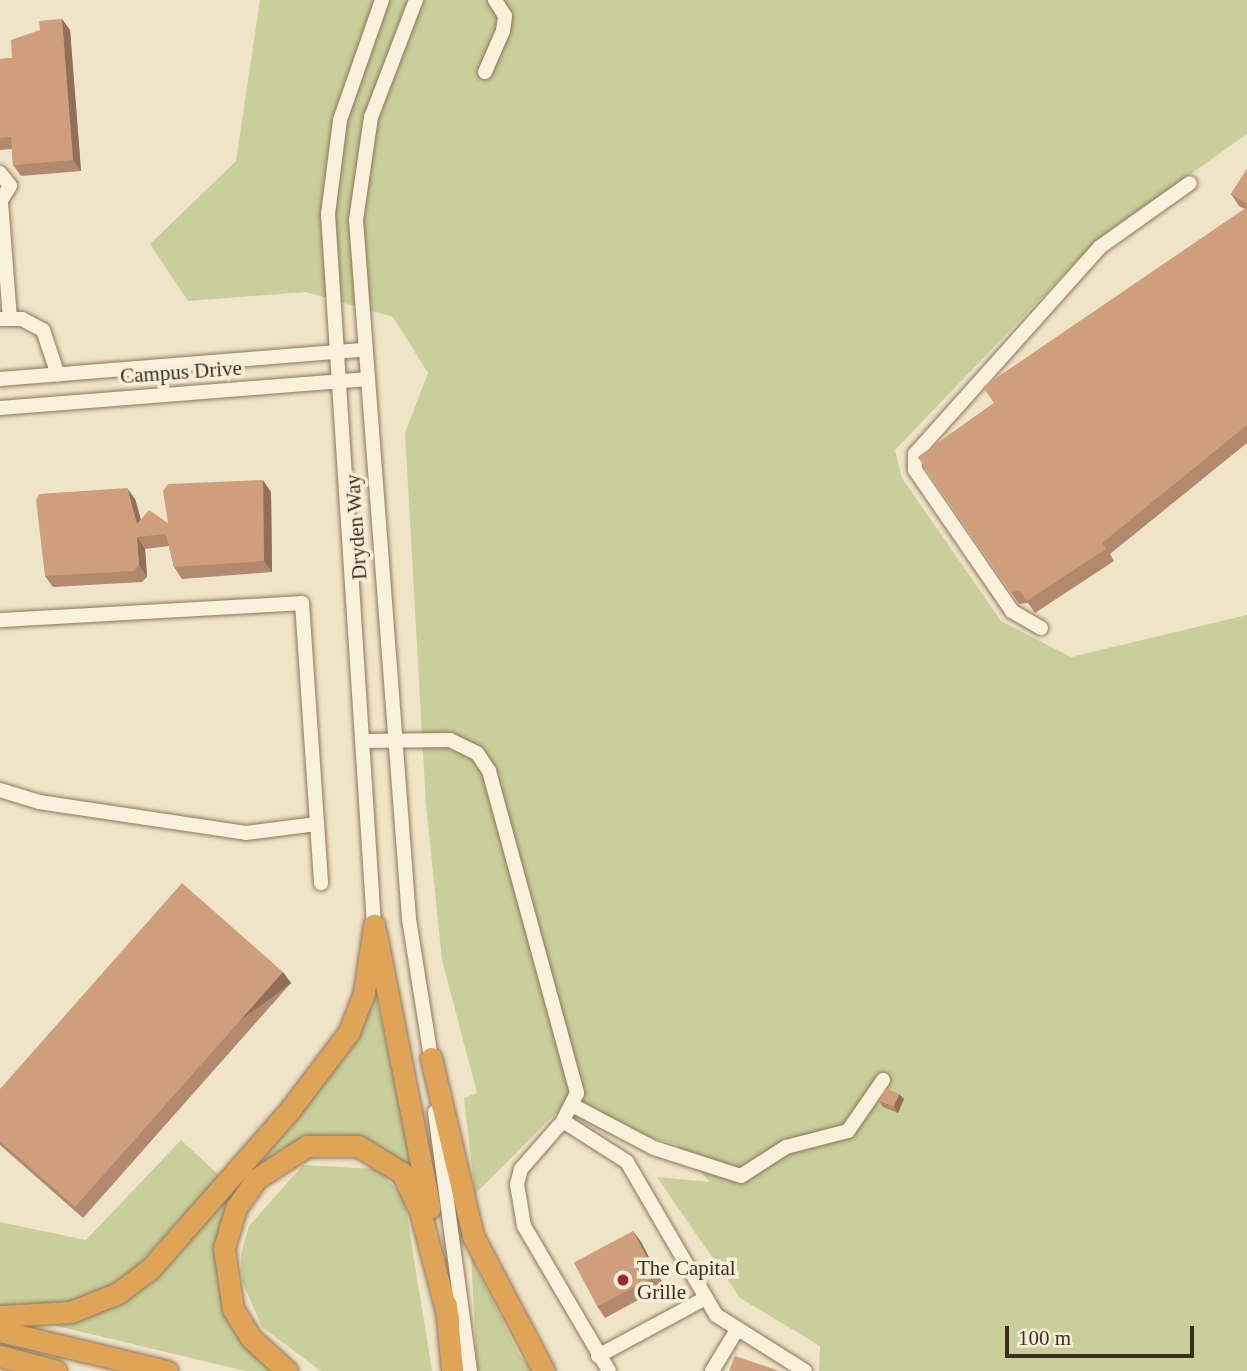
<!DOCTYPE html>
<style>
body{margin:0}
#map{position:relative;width:1247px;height:1371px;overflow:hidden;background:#f0e4c8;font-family:"Times New Roman",serif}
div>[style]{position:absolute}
.green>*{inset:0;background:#c9cf9b}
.roads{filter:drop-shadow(0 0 2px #8d765c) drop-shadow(0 0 2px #8d765c)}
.minor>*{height:14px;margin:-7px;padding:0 7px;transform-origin:7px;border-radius:7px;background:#faf1dc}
.highway>*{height:21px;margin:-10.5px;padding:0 10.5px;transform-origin:10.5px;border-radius:10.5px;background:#e0a458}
.wall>*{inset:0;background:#b2896c}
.shaded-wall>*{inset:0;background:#916f58;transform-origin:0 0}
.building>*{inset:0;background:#cf9f7d;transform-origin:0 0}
.dots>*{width:19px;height:19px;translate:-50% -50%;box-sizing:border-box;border:4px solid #f7eed8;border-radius:50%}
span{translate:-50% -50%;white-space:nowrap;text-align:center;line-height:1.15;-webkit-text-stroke:7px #f7eed8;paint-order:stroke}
.street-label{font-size:21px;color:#3d2e20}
.poi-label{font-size:21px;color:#3d2e20}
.left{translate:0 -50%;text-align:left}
.scale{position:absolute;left:1005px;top:1326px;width:189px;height:32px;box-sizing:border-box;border:4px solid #3d2e20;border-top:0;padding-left:9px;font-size:21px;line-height:24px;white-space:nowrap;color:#3d2e20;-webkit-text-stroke:5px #f7eed8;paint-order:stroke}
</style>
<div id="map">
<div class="green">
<i style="clip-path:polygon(260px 0,1247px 0,1247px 134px,1095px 242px,895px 450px,902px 478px,1001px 621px,1071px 657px,1247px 615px,1247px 1371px,819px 1371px,820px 1346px,740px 1298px,657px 1177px,710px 1182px,676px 1144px,556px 1113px,475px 1194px,464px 1098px,477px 1093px,442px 960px,426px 805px,405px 433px,428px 373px,393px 317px,306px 292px,188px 301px,150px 244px,236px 161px)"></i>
<i style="clip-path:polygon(376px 997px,415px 1175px,369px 1142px,336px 1135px,285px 1147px,246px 1178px,216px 1257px,222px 1303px,274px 1371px,245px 1371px,53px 1325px,93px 1312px,270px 1143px,342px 1059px)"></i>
<i style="clip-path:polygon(181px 1140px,220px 1176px,127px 1277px,85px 1300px,0 1309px,0 1222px,86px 1240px)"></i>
<i style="clip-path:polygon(303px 1165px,377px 1169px,404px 1197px,432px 1371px,321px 1371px,262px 1327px,242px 1281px,241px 1254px,249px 1226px)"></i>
<i style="clip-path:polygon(471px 1257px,518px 1353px,532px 1371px,477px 1371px)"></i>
</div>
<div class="roads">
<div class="minor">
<i style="left:416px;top:0;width:125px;rotate:111deg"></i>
<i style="left:371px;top:117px;width:104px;rotate:98.3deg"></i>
<i style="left:356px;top:220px;width:701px;rotate:85.66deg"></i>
<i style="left:409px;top:919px;width:147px;rotate:81deg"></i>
<i style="left:485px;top:72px;width:45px;rotate:-66.3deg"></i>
<i style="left:503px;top:31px;width:15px;rotate:-82deg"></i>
<i style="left:505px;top:16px;width:19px;rotate:-122deg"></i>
<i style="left:0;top:173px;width:16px;rotate:52deg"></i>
<i style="left:10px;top:186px;width:19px;rotate:122deg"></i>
<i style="left:1px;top:202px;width:116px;rotate:85.6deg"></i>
<i style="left:1px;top:319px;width:21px"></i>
<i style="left:22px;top:319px;width:24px;rotate:28deg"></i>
<i style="left:43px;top:330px;width:47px;rotate:71.6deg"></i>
<i style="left:0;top:379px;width:363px;rotate:-4.6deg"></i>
<i style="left:0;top:408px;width:366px;rotate:-4.5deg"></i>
<i style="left:0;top:620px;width:302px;rotate:-3.2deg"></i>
<i style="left:302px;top:603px;width:281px;rotate:86.1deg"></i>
<i style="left:1041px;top:628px;width:34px;rotate:-150deg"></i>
<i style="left:1012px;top:611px;width:171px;rotate:-124.5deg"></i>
<i style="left:915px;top:470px;width:16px;rotate:-90deg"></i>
<i style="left:915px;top:454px;width:278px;rotate:-48.2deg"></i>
<i style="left:1100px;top:247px;width:110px;rotate:-35.4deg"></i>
<i style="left:364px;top:741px;width:86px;rotate:-0.7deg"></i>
<i style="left:450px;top:740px;width:30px;rotate:26deg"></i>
<i style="left:477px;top:753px;width:22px;rotate:56deg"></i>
<i style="left:489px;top:771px;width:334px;rotate:74.7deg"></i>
<i style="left:577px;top:1093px;width:31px;rotate:117deg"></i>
<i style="left:563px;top:1121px;width:64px;rotate:131.2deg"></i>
<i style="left:521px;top:1169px;width:16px;rotate:105deg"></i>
<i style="left:517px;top:1184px;width:43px;rotate:80.5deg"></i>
<i style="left:524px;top:1226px;width:168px;rotate:59.6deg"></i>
<i style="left:0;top:790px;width:41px;rotate:17.1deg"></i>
<i style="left:39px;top:802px;width:209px;rotate:8.5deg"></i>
<i style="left:246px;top:833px;width:71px;rotate:-7.3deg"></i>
<i style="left:374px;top:925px;width:712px;rotate:-93.7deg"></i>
<i style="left:328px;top:214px;width:95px;rotate:-82.7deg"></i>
<i style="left:340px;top:120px;width:127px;rotate:-70.7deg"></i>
<i style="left:574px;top:1106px;width:90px;rotate:27.7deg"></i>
<i style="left:654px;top:1148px;width:91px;rotate:17.8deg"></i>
<i style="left:741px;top:1176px;width:54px;rotate:-32.8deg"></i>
<i style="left:786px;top:1147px;width:64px;rotate:-14.5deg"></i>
<i style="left:848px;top:1131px;width:62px;rotate:-55.5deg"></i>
<i style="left:435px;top:1112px;width:261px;rotate:82.3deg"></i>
<i style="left:563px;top:1121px;width:76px;rotate:32.6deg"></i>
<i style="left:627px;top:1162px;width:177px;rotate:59.8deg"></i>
<i style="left:716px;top:1315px;width:105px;rotate:32.2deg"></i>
<i style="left:598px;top:1356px;width:120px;rotate:-28.3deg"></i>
<i style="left:712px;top:1371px;width:44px;rotate:-58.8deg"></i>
</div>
<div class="highway">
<i style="left:376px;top:934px;width:279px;rotate:78.9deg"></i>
<i style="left:431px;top:1058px;width:183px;rotate:76.7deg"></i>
<i style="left:473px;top:1236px;width:153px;rotate:62.3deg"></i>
<i style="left:446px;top:1305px;width:66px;rotate:84.8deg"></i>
<i style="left:0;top:1316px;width:71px;rotate:-3.2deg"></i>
<i style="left:71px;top:1312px;width:51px;rotate:-22deg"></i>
<i style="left:118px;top:1293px;width:41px;rotate:-37.1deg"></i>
<i style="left:151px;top:1268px;width:209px;rotate:-48.7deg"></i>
<i style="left:289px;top:1111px;width:99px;rotate:-52.8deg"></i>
<i style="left:349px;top:1032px;width:42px;rotate:-69deg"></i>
<i style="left:364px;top:993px;width:69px;rotate:-81.6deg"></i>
<i style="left:0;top:1331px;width:172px;rotate:13.5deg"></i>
<i style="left:0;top:1356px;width:58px;rotate:15deg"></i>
<i style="left:287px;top:1371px;width:49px;rotate:-137.5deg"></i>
<i style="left:251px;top:1338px;width:34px;rotate:-122deg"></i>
<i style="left:233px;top:1309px;width:62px;rotate:-98.4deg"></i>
<i style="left:224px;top:1248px;width:42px;rotate:-73.3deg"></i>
<i style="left:236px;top:1208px;width:35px;rotate:-55deg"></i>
<i style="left:256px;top:1179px;width:61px;rotate:-32.9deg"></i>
<i style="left:307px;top:1146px;width:51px"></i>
<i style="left:358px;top:1146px;width:52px;rotate:31.5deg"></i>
<i style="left:402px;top:1173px;width:42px;rotate:64.7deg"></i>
<i style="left:420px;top:1211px;width:111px;rotate:75.3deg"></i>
</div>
</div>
<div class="wall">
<i style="clip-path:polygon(62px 19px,70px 30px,81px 171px,21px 176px,13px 165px,12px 149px,0 150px,0 59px,12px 58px,40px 30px)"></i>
<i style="clip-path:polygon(1247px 169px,1247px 443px,1110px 554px,1114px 561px,1035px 613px,1028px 603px,1019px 604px,918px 457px,994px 403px,1245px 209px,1239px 206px,1231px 194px)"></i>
<i style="clip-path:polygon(271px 492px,272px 572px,182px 579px,174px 567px,169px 546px,145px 549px,147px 577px,142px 582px,53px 587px,45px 576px,135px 499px,141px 520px,168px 523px)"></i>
<i style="clip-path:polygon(291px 983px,83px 1218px,0 1145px,0 1089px)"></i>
<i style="clip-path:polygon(904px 1099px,898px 1113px,883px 1107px,879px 1101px)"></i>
<i style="clip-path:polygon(633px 1231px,641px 1242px,664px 1286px,605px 1318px,597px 1306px)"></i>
</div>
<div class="shaded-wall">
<i style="clip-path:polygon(62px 19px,70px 30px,81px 171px,73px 160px)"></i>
<i style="clip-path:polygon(263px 480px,271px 492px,272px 572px,264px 561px)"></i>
<i style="clip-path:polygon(127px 488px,135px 499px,145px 535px,137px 524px)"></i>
<i style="clip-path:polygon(137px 537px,145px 549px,147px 577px,139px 565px)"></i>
<i style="left:283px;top:972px;width:14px;height:314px;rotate:54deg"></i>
<i style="clip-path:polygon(899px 1094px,904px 1099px,898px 1113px,894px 1107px)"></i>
<i style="clip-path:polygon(633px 1231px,641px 1242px,664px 1286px,656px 1275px)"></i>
</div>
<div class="building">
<i style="clip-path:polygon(62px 19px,73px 160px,13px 165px,11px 137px,0 138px,0 59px,12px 58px,11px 40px,40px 30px,39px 21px)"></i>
<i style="clip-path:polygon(1247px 169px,1247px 204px,1231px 194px)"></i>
<i style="clip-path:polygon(1247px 207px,1247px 425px,1102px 543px,1106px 549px,1027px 601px,1020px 591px,1011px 592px,918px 457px,994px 403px,983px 387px)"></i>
<i style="clip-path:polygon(263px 480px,264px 561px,174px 567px,166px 534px,137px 537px,139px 565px,134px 571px,45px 576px,36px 500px,39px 494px,127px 488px,137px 524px,149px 510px,168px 523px,163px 491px,168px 484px)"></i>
<i style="clip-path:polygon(182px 883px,283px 972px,75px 1207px,0 1141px,0 1089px)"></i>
<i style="left:885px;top:1088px;width:15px;height:14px;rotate:23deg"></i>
<i style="left:633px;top:1231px;width:50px;height:67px;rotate:62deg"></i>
<i style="clip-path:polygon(735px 1356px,780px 1371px,729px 1371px)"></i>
</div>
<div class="dots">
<i style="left:623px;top:1280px;background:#9e2a2b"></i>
</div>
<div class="street-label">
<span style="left:181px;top:372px;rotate:-4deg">Campus Drive</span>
<span style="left:356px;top:527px;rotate:-94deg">Dryden Way</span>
</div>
<div class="poi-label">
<span class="left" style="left:637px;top:1280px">The Capital<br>Grille</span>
</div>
<div class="scale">100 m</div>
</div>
